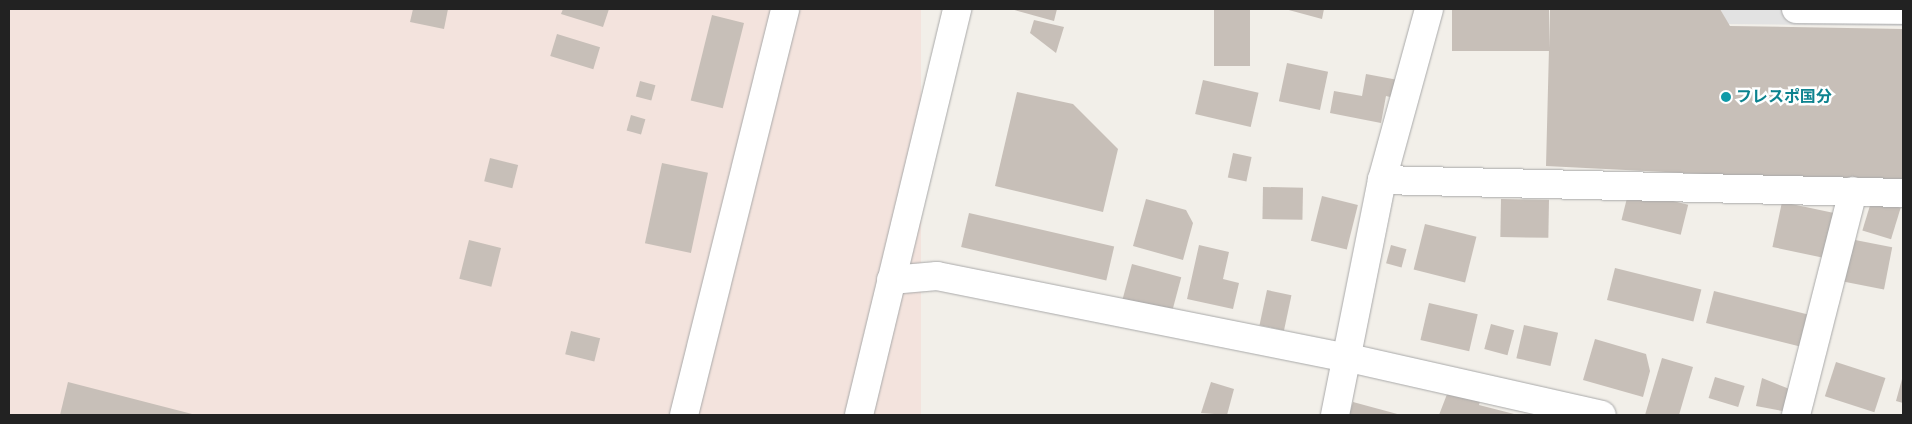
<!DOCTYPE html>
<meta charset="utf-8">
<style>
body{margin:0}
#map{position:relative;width:1912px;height:424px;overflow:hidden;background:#f2efe9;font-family:Karla,"Noto Sans JP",sans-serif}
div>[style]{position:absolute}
.military>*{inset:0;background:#f3e3dd;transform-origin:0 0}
.parking>*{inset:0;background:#e2e2e2}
.building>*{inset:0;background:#c7bfb8;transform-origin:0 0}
.roads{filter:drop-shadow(0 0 1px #a9a9a9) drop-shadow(0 0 1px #a9a9a9)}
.minor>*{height:28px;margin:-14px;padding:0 14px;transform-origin:14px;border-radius:14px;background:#fff}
.dots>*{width:14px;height:14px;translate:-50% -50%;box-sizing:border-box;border:2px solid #fff;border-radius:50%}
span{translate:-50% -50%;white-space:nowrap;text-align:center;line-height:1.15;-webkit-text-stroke:5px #fff;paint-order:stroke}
.culture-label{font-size:16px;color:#0d838f;font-weight:700}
.left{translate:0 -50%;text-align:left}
.frame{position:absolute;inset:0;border:10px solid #222;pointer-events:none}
</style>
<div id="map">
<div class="military">
<i style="left:9px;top:9px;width:912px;height:406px"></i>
</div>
<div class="parking">
<i style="clip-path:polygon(1720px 9px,1903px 9px,1903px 26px,1728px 24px)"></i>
</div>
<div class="building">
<i style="clip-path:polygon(413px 9px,448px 9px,444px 29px,410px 22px)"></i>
<i style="clip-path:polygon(563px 9px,609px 9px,603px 27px,561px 14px)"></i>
<i style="clip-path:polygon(1011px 9px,1057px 9px,1054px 21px)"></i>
<i style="left:1214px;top:9px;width:36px;height:57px"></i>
<i style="clip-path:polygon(1285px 9px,1324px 9px,1322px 19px)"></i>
<i style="left:1452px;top:9px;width:97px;height:42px"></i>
<i style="clip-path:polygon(1550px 9px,1720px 9px,1730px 26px,1903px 29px,1903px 184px,1546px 166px)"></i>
<i style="left:712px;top:15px;width:33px;height:88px;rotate:14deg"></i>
<i style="clip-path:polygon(1034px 20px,1064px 27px,1056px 53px,1030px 33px)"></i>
<i style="left:557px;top:34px;width:45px;height:23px;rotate:17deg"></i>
<i style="left:1287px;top:63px;width:42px;height:39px;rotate:12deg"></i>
<i style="clip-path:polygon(1366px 74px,1398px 80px,1394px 98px,1386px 96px,1381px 123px,1330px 113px,1334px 91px,1362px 96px)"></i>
<i style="left:1203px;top:80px;width:57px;height:35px;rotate:13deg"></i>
<i style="left:640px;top:81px;width:16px;height:16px;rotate:15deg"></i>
<i style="clip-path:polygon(1017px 92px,1073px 104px,1118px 149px,1103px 212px,995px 186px)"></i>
<i style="left:631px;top:115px;width:15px;height:16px;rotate:16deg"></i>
<i style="left:1233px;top:153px;width:19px;height:25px;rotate:12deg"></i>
<i style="left:490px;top:158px;width:29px;height:24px;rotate:14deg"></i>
<i style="left:662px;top:163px;width:47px;height:82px;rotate:12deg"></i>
<i style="left:1263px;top:187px;width:40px;height:32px;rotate:1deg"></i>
<i style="left:1629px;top:190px;width:61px;height:31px;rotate:14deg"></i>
<i style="left:1322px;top:196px;width:37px;height:46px;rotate:14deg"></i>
<i style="clip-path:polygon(1146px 199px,1186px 210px,1193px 223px,1183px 260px,1133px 246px)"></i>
<i style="left:1501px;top:199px;width:48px;height:38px;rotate:1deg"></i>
<i style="left:1872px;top:199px;width:30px;height:33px;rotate:17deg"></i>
<i style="left:1782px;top:202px;width:58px;height:46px;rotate:12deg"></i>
<i style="left:969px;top:213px;width:149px;height:35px;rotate:13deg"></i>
<i style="left:1425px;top:224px;width:53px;height:47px;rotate:14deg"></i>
<i style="left:1850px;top:239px;width:43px;height:43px;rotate:11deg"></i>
<i style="left:469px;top:240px;width:33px;height:40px;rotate:14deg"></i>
<i style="clip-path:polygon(1199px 245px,1229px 252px,1223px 279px,1239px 283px,1233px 309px,1187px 299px)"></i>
<i style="left:1391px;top:245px;width:16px;height:19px;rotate:15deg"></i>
<i style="left:1132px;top:264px;width:51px;height:38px;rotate:15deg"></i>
<i style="left:1615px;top:268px;width:89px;height:33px;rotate:14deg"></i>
<i style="left:1267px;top:290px;width:25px;height:36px;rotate:12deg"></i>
<i style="left:1714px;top:291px;width:101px;height:33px;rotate:14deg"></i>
<i style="left:1429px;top:303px;width:50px;height:38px;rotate:13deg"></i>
<i style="left:1491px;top:324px;width:24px;height:26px;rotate:15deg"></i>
<i style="left:1524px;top:325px;width:35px;height:34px;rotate:13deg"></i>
<i style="left:571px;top:331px;width:30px;height:24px;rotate:14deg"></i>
<i style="clip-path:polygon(1595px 339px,1646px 354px,1650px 371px,1643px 397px,1583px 380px)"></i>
<i style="clip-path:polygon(1662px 358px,1693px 367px,1679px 415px,1645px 415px)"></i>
<i style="left:1836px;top:362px;width:52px;height:36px;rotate:18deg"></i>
<i style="left:1715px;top:377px;width:31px;height:22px;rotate:17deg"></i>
<i style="clip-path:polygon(1762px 378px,1792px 390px,1788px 412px,1756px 406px)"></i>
<i style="clip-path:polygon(1902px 379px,1903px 379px,1903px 403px,1896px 401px)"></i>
<i style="clip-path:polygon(68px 382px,196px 415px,60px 415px)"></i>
<i style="clip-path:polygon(1211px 382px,1234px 389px,1227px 415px,1201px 413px)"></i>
<i style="clip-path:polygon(1449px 389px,1481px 397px,1479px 405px,1518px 415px,1439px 415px)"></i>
<i style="clip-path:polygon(1353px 402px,1401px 415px,1349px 415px)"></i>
</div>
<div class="roads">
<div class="minor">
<i style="left:1796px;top:9px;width:107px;rotate:0.5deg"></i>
<i style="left:1382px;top:180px;width:521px;rotate:1.43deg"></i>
<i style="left:891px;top:280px;width:46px;rotate:-5deg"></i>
<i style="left:937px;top:276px;width:420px;rotate:11.3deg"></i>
<i style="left:1349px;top:358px;width:259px;rotate:12.7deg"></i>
<i style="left:684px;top:415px;width:418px;rotate:-76deg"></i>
<i style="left:859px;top:415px;width:418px;rotate:-76.4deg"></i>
<i style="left:1335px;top:415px;width:240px;rotate:-78.7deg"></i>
<i style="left:1382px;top:180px;width:177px;rotate:-74.6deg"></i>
<i style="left:1796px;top:415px;width:231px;rotate:-75.7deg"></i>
</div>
</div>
<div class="dots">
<i style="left:1726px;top:97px;background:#0f9aa8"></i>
</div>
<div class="culture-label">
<span class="left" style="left:1736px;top:97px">フレスポ国分</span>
</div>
<div class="frame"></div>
</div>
